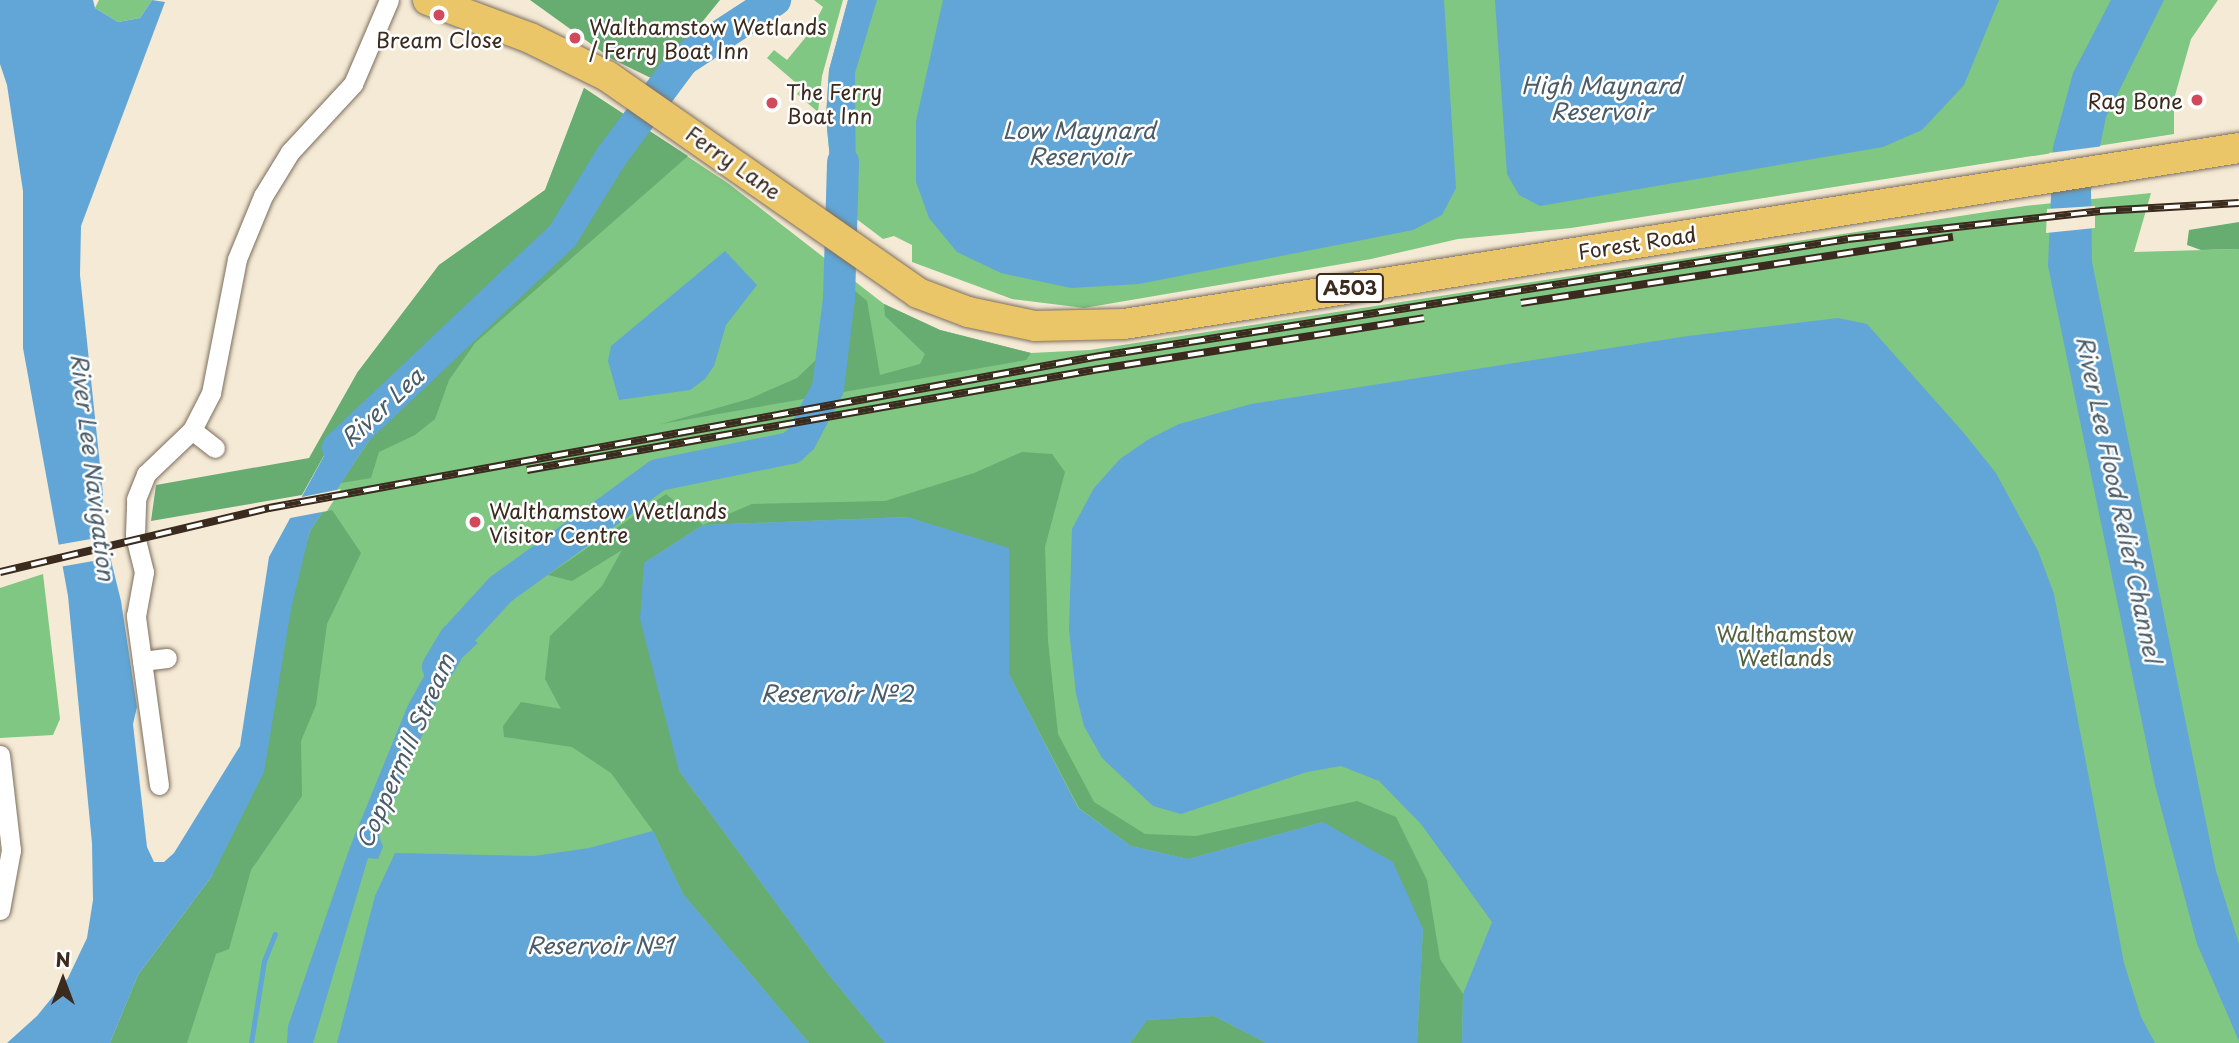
<!DOCTYPE html>
<meta charset="utf-8">
<style>
body{margin:0}
#map{position:relative;width:2239px;height:1043px;overflow:hidden;background:#f5ead5;font-family:"Playpen Sans",sans-serif}
div>[style]{position:absolute}
.green>*{inset:0;background:#7fc783}
.forest>*{inset:0;background:#67ac71}
.water>*{inset:0;background:#61a6d6}
.pier>*{inset:0;background:#f5ead5;transform-origin:0 0}
.stream>*{height:5px;margin:-2.5px;padding:0 2.5px;transform-origin:2.5px;border-radius:2.5px;background:#61a6d6}
.river>*{height:32px;margin:-16px;padding:0 16px;transform-origin:16px;border-radius:16px;background:#61a6d6}
.roads{filter:drop-shadow(0 0 2px #7c6d5e) drop-shadow(0 0 2px #7c6d5e)}
.minor>*{height:19px;margin:-9.5px;padding:0 9.5px;transform-origin:9.5px;border-radius:9.5px;background:#fff}
.primary>*{height:30px;margin:-15px;padding:0 15px;transform-origin:15px;border-radius:15px;background:#eac669}
.rail>*{height:8px;margin-top:-4px;transform-origin:0;background:repeating-linear-gradient(90deg,#fff 0 16px,#3b2a1e 0 32px);box-sizing:border-box;border-block:2px solid #3b2a1e}
.dots>*{width:19px;height:19px;translate:-50% -50%;box-sizing:border-box;border:4px solid #fff;border-radius:50%}
span{translate:-50% -50%;white-space:nowrap;text-align:center;line-height:1.15;-webkit-text-stroke:5px #fff;paint-order:stroke}
.shield-label span{padding:2px 5px;background:#fff;border:2px solid;border-radius:5px;-webkit-text-stroke-width:0}
.shield-label{font-size:19px;color:#3b2a1e;font-weight:700}
.poi-label{font-size:21px;color:#3b2a1e}
.left{translate:0 -50%;text-align:left}
.right{translate:-100% -50%;text-align:right}
.street-label{font-size:21px;color:#3b2a1e}
.park-label{font-size:21px;color:#536141}
.water-label{font-size:23px;color:#4a5c68;font-style:italic}
.north{position:absolute;left:28px;top:945px;width:70px;height:70px;-webkit-text-stroke:5px #fff;paint-order:stroke;rotate:0deg;font-size:19px;font-weight:700;line-height:28px;text-align:center;color:#3b2a1e}
.north::after{content:'';display:block;margin:auto;width:24px;height:32px;background:#3b2a1e;clip-path:polygon(50% 0,100% 100%,50% 72%,0 100%)}
</style>
<div id="map">
<div class="green">
<i style="clip-path:polygon(99px 0,152px 0,140px 18px,118px 22px,95px 8px)"></i>
<i style="clip-path:polygon(814px 0,843px 0,822px 76px,818px 112px,797px 94px,802px 88px,767px 58px,774px 50px,787px 60px,810px 32px,823px 7px)"></i>
<i style="clip-path:polygon(848px 0,2218px 0,2191px 39px,2174px 99px,2174px 134px,1571px 228px,1458px 239px,1371px 259px,1084px 308px,1012px 299px,912px 262px,912px 245px,894px 236px,883px 239px,834px 202px,826px 117px,829px 70px)"></i>
<i style="clip-path:polygon(584px 88px,729px 184px,884px 304px,940px 330px,1031px 353px,1090px 350px,2025px 206px,2151px 193px,2134px 252px,2239px 249px,2239px 1043px,110px 1043px,138px 975px,212px 876px,310px 531px,355px 409px,357px 373px,439px 265px,545px 190px)"></i>
<i style="clip-path:polygon(43px 574px,60px 719px,53px 735px,0 738px,0 588px)"></i>
</div>
<div class="forest">
<i style="clip-path:polygon(530px 0,720px 0,655px 80px,612px 59px)"></i>
<i style="clip-path:polygon(584px 88px,688px 156px,475px 343px,449px 380px,435px 419px,415px 435px,379px 452px,371px 478px,341px 483px,379px 426px,337px 432px,302px 495px,151px 521px,156px 485px,309px 458px,357px 373px,439px 265px,545px 190px)"></i>
<i style="clip-path:polygon(2239px 222px,2239px 249px,2201px 250px,2187px 245px,2189px 230px)"></i>
<i style="clip-path:polygon(848px 285px,867px 301px,880px 375px,920px 364px,925px 354px,885px 316px,884px 304px,940px 330px,1031px 353px,1026px 360px,661px 424px,749px 399px,797px 378px,819px 357px,840px 375px)"></i>
<i style="clip-path:polygon(1022px 452px,1052px 454px,1065px 472px,1045px 547px,1048px 641px,1058px 734px,1094px 802px,1145px 834px,1196px 836px,1357px 801px,1396px 817px,1427px 880px,1440px 959px,1463px 994px,1462px 1043px,1417px 1043px,1423px 929px,1323px 822px,1188px 859px,1131px 846px,1079px 808px,1009px 674px,1009px 549px,907px 517px,703px 525px,644px 563px,679px 771px,829px 975px,885px 1043px,809px 1043px,683px 894px,653px 831px,611px 773px,572px 747px,504px 737px,503px 726px,521px 702px,561px 709px,545px 679px,550px 636px,602px 586px,622px 550px,572px 581px,548px 575px,666px 494px,703px 525px,752px 504px,885px 501px,974px 473px)"></i>
<i style="clip-path:polygon(332px 510px,361px 553px,327px 624px,316px 705px,301px 741px,302px 796px,251px 870px,229px 949px,216px 954px,187px 1043px,110px 1043px,138px 975px,212px 876px,310px 531px,323px 512px)"></i>
<i style="clip-path:polygon(1214px 1016px,1266px 1043px,1130px 1043px,1147px 1020px)"></i>
</div>
<div class="water">
<i style="clip-path:polygon(0 0,93px 0,95px 8px,118px 22px,140px 18px,152px 0,165px 2px,81px 226px,80px 275px,103px 494px,102px 524px,121px 601px,137px 707px,133px 724px,147px 847px,154px 862px,164px 862px,174px 853px,240px 746px,269px 557px,337px 432px,355px 409px,379px 425px,310px 531px,291px 609px,264px 772px,212px 876px,138px 975px,110px 1043px,7px 1043px,37px 1016px,68px 978px,87px 938px,93px 900px,92px 843px,68px 596px,23px 348px,23px 191px,7px 85px,0 64px)"></i>
<i style="clip-path:polygon(848px 0,877px 0,855px 73px,856px 205px,834px 202px,826px 117px,829px 70px)"></i>
<i style="clip-path:polygon(943px 0,1444px 0,1456px 188px,1442px 215px,1413px 230px,1139px 284px,1071px 288px,1001px 273px,957px 252px,929px 218px,916px 182px,916px 121px)"></i>
<i style="clip-path:polygon(1495px 0,1999px 0,1964px 85px,1922px 130px,1883px 147px,1540px 206px,1519px 195px,1507px 174px)"></i>
<i style="clip-path:polygon(2111px 0,2164px 0,2106px 117px,2091px 190px,2092px 262px,2216px 871px,2239px 944px,2239px 1041px,2197px 944px,2155px 785px,2048px 266px,2053px 147px,2073px 73px)"></i>
<i style="clip-path:polygon(725px 251px,757px 285px,726px 325px,714px 366px,705px 379px,690px 390px,619px 400px,608px 361px,611px 346px)"></i>
<i style="clip-path:polygon(1838px 318px,1867px 324px,1963px 432px,1996px 473px,2038px 551px,2054px 594px,2124px 963px,2141px 1017px,2155px 1043px,1462px 1043px,1463px 994px,1492px 922px,1421px 824px,1379px 781px,1341px 766px,1307px 772px,1181px 814px,1153px 806px,1102px 758px,1084px 726px,1076px 694px,1069px 630px,1072px 529px,1094px 488px,1120px 459px,1149px 439px,1179px 424px,1251px 404px,1688px 336px)"></i>
<i style="clip-path:polygon(907px 517px,1009px 548px,1009px 674px,1078px 808px,1131px 846px,1188px 859px,1323px 822px,1393px 862px,1423px 929px,1417px 1043px,1266px 1043px,1214px 1016px,1147px 1020px,1130px 1043px,885px 1043px,829px 975px,679px 771px,640px 619px,644px 563px,703px 525px)"></i>
<i style="clip-path:polygon(453px 624px,478px 643px,451px 668px,379px 836px,383px 847px,378px 859px,368px 858px,313px 1043px,287px 1043px,288px 1026px,350px 847px,408px 705px)"></i>
<i style="clip-path:polygon(653px 831px,683px 894px,809px 1043px,337px 1043px,375px 896px,395px 853px,534px 856px,589px 848px)"></i>
</div>
<div class="pier">
<i style="clip-path:polygon(2104px 146px,2096px 186px,2048px 192px,2049px 153px)"></i>
<i style="clip-path:polygon(2095px 206px,2095px 228px,2046px 233px,2047px 209px)"></i>
<i style="clip-path:polygon(341px 489px,327px 511px,285px 519px,297px 498px)"></i>
<i style="left:108px;top:536px;width:22px;height:52px;rotate:80deg"></i>
</div>
<div class="stream">
<i style="left:251px;top:1043px;width:83px;rotate:-81deg"></i>
<i style="left:264px;top:961px;width:29px;rotate:-68deg"></i>
</div>
<div class="river">
<i style="left:338px;top:448px;width:310px;rotate:-43.4deg"></i>
<i style="left:563px;top:235px;width:92px;rotate:-58.4deg"></i>
<i style="left:611px;top:157px;width:121px;rotate:-53.4deg"></i>
<i style="left:683px;top:60px;width:110px;rotate:-33.1deg"></i>
<i style="left:438px;top:667px;width:33px;rotate:-59deg"></i>
<i style="left:455px;top:639px;width:68px;rotate:-47.4deg"></i>
<i style="left:501px;top:589px;width:194px;rotate:-36deg"></i>
<i style="left:658px;top:475px;width:136px;rotate:-11.5deg"></i>
<i style="left:791px;top:448px;width:13px;rotate:-42deg"></i>
<i style="left:801px;top:439px;width:58px;rotate:-62.1deg"></i>
<i style="left:828px;top:388px;width:90px;rotate:-83deg"></i>
<i style="left:839px;top:299px;width:137px;rotate:-88.3deg"></i>
</div>
<div class="roads">
<div class="minor">
<i style="left:192px;top:430px;width:29px;rotate:38deg"></i>
<i style="left:142px;top:661px;width:25px;rotate:-7deg"></i>
<i style="left:0;top:755px;width:96px;rotate:83.4deg"></i>
<i style="left:11px;top:850px;width:61px;rotate:100.4deg"></i>
<i style="left:159px;top:785px;width:171px;rotate:-97.8deg"></i>
<i style="left:136px;top:616px;width:45px;rotate:-79.7deg"></i>
<i style="left:144px;top:572px;width:38px;rotate:-104deg"></i>
<i style="left:135px;top:535px;width:36px;rotate:-88deg"></i>
<i style="left:136px;top:499px;width:27px;rotate:-68deg"></i>
<i style="left:146px;top:474px;width:64px;rotate:-43.7deg"></i>
<i style="left:192px;top:430px;width:42px;rotate:-62.8deg"></i>
<i style="left:211px;top:393px;width:136px;rotate:-79deg"></i>
<i style="left:237px;top:259px;width:68px;rotate:-67.6deg"></i>
<i style="left:263px;top:196px;width:52px;rotate:-58.5deg"></i>
<i style="left:290px;top:152px;width:93px;rotate:-47.2deg"></i>
<i style="left:353px;top:84px;width:91px;rotate:-66.8deg"></i>
</div>
<div class="primary">
<i style="left:428px;top:0;width:109px;rotate:20.4deg"></i>
<i style="left:530px;top:38px;width:86px;rotate:26.3deg"></i>
<i style="left:607px;top:76px;width:379px;rotate:34.9deg"></i>
<i style="left:918px;top:293px;width:53px;rotate:20.8deg"></i>
<i style="left:968px;top:312px;width:68px;rotate:11.8deg"></i>
<i style="left:1035px;top:326px;width:89px;rotate:-1.3deg"></i>
<i style="left:1124px;top:324px;width:1129px;rotate:-8.97deg"></i>
</div>
</div>
<div class="rail">
<i style="left:1521px;top:303px;width:437px;rotate:-8.7deg"></i>
<i style="left:527px;top:470px;width:575px;rotate:-10.02deg"></i>
<i style="left:1093px;top:370px;width:335px;rotate:-8.9deg"></i>
<i style="left:0;top:572px;width:277px;rotate:-13.4deg"></i>
<i style="left:269px;top:508px;width:839px;rotate:-10.37deg"></i>
<i style="left:1094px;top:357px;width:763px;rotate:-8.89deg"></i>
<i style="left:1848px;top:239px;width:254px;rotate:-6.3deg"></i>
<i style="left:2100px;top:211px;width:139px;rotate:-3.3deg"></i>
</div>
<div class="dots">
<i style="left:439px;top:15px;background:#d1495b"></i>
<i style="left:575px;top:38px;background:#d1495b"></i>
<i style="left:2197px;top:100px;background:#d1495b"></i>
<i style="left:772px;top:103px;background:#d1495b"></i>
<i style="left:475px;top:522px;background:#d1495b"></i>
</div>
<div class="shield-label">
<span style="left:1350px;top:288px">A503</span>
</div>
<div class="poi-label">
<span class="left" style="left:589px;top:38px">Walthamstow Wetlands<br>/ Ferry Boat Inn</span>
<span style="left:439px;top:39px">Bream Close</span>
<span class="left" style="left:786px;top:103px">The Ferry<br>Boat Inn</span>
<span class="right" style="left:2183px;top:100px">Rag Bone</span>
<span class="left" style="left:489px;top:522px">Walthamstow Wetlands<br>Visitor Centre</span>
</div>
<div class="street-label">
<span style="left:734px;top:162px;rotate:35deg">Ferry Lane</span>
<span style="left:1637px;top:242px;rotate:-9deg">Forest Road</span>
</div>
<div class="park-label">
<span style="left:1785px;top:645px">Walthamstow<br>Wetlands</span>
</div>
<div class="water-label">
<span style="left:1601px;top:98px">High Maynard<br>Reservoir</span>
<span style="left:1079px;top:143px">Low Maynard<br>Reservoir</span>
<span style="left:382px;top:407px;rotate:-43deg">River Lea</span>
<span style="left:93px;top:467px;rotate:83deg">River Lee Navigation</span>
<span style="left:2119px;top:499px;rotate:78deg">River Lee Flood Relief Channel</span>
<span style="left:837px;top:693px">Reservoir №2</span>
<span style="left:405px;top:751px;rotate:-66deg">Coppermill Stream</span>
<span style="left:600px;top:945px">Reservoir №1</span>
</div>
<div class="north">N</div>
</div>
